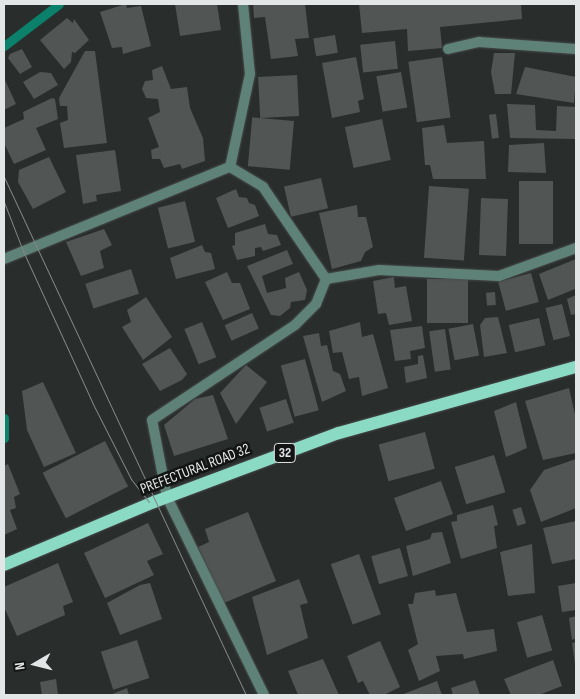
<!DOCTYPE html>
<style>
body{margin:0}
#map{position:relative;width:580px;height:699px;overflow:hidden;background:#292d2c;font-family:"Sofia Sans Condensed",sans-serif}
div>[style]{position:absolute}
.stream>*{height:9px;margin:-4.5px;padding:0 4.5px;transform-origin:4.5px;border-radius:4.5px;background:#0b806a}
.building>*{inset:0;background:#515655;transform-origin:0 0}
.roads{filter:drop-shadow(0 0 1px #474b4a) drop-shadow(0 0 1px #474b4a)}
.lane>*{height:10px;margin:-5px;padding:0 5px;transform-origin:5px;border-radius:5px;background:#5e8278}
.street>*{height:10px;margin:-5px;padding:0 5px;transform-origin:5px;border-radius:5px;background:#5e8278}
.primary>*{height:12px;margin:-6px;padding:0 6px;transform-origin:6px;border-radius:6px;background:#8bdac4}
.tram>*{height:1px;margin:-0.5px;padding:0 0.5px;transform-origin:0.5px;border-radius:0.5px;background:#828585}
span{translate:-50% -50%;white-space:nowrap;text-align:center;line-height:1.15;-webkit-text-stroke:5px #131514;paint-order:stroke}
.shield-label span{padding:1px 4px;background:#131514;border:1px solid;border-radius:4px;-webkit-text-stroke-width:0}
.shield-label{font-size:14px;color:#e3e6e6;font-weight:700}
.street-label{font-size:15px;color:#e3e6e6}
.frame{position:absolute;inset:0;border:5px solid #e3e6e6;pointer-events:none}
.north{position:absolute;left:10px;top:639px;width:50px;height:50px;-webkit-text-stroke:4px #131514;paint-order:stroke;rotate:262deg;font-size:14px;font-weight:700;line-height:20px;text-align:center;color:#e3e6e6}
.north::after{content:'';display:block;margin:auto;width:18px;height:22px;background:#e3e6e6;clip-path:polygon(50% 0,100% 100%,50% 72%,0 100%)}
</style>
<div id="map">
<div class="stream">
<i style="left:4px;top:46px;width:69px;rotate:-37.4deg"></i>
<i style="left:4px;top:418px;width:20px;rotate:90deg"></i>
</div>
<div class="building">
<i style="clip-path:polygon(126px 4px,127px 8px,141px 6px,151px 46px,123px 54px,122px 47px,112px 48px,100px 12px)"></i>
<i style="clip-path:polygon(175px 4px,217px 4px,221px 30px,180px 36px)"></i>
<i style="clip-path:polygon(253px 4px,305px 4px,309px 38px,295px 39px,298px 56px,271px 59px,265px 17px,254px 18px)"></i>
<i style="clip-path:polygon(359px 4px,521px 4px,522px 19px,440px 27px,442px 48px,408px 51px,407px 29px,362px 33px)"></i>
<i style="clip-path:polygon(67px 18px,73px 23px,74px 19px,89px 40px,75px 53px,72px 52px,71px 62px,64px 69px,40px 40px)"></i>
<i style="left:335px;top:35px;width:18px;height:22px;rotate:81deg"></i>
<i style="left:395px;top:41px;width:28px;height:35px;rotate:84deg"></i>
<i style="clip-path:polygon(22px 49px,32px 67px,20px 74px,8px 58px,10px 54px)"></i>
<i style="clip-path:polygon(85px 51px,95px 51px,107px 143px,64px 148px,60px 123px,68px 120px,67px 106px,60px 106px,59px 98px)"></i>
<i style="clip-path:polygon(494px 53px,515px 53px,511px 94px,495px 94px,491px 72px)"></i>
<i style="clip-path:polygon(356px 57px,364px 99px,358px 101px,360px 112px,332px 118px,322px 63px)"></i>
<i style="left:442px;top:57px;width:61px;height:34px;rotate:82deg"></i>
<i style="clip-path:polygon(162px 66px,171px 89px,187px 87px,190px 108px,203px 138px,205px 161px,182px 169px,180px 164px,164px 168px,160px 159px,152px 159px,151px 150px,159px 147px,148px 118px,160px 112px,158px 99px,146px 98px,142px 89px,145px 81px,153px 80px,152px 70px)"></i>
<i style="clip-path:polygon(525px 67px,576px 77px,574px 103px,516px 94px)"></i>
<i style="clip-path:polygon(40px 72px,51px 73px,58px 85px,34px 99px,23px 82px)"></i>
<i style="left:401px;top:72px;width:36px;height:25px;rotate:80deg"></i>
<i style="left:297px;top:75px;width:41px;height:39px;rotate:87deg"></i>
<i style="clip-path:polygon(4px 78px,16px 104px,4px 110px)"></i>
<i style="clip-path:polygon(52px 98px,55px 99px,58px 119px,36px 128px,46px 150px,14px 164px,4px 143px,4px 128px,24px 119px,23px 112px)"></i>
<i style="clip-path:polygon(507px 104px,535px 105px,536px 130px,556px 131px,557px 106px,576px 107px,576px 139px,510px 138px)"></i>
<i style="left:496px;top:114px;width:24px;height:7px;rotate:83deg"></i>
<i style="left:382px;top:119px;width:42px;height:38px;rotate:78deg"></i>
<i style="left:294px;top:121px;width:49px;height:42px;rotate:95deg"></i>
<i style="clip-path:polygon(444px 125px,447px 143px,484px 141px,486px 179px,433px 179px,430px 165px,425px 165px,422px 128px)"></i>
<i style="clip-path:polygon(544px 143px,546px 173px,508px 172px,509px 145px)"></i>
<i style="clip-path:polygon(115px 150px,121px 191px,96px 195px,97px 201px,83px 204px,76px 155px)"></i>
<i style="clip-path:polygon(49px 157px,66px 192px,33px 209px,18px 182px,19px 170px)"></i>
<i style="left:321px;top:178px;width:31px;height:38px;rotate:77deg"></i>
<i style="left:519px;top:181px;width:34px;height:63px"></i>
<i style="left:429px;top:186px;width:40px;height:72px;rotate:4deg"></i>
<i style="clip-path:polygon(236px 189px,239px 197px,247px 198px,249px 203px,255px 205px,259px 216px,228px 228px,216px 198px)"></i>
<i style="left:481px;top:198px;width:27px;height:57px;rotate:2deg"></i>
<i style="left:185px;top:201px;width:42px;height:28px;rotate:76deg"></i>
<i style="clip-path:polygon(357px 205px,358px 217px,366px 217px,373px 247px,365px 252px,361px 261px,332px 269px,319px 213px)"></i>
<i style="clip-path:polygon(265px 224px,268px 234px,277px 235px,281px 245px,263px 251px,261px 247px,255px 248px,255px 256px,237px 260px,232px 246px,235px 245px,235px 233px)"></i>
<i style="clip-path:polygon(104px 229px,112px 245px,100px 251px,104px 268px,81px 276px,66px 242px)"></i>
<i style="clip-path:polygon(202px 245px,205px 252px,211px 253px,215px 269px,176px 279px,170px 258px)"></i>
<i style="clip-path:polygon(287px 250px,293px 264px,262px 276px,267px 293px,286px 288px,285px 278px,299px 272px,307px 290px,305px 300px,291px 302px,290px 308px,280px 316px,271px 315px,247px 266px)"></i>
<i style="clip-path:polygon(576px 259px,575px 289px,548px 300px,539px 274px)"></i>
<i style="left:131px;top:269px;width:26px;height:48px;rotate:72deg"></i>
<i style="clip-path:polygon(227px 272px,232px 283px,240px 283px,250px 309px,223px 320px,205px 282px)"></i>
<i style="left:531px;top:273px;width:30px;height:34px;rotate:75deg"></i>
<i style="clip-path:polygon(394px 277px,395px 288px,406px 286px,412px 321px,389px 325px,386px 313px,378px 314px,373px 281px)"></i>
<i style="left:468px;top:279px;width:44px;height:41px;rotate:90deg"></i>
<i style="left:495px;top:292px;width:13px;height:9px;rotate:86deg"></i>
<i style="clip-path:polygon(576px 295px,576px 314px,571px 315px,567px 299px)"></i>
<i style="clip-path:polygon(146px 297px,172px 337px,143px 360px,122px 327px,131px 322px,127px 310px)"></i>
<i style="left:562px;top:304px;width:33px;height:17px;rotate:76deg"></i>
<i style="left:252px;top:313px;width:17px;height:30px;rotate:66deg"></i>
<i style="clip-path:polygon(498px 317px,507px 353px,484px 357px,480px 325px,485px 318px)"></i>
<i style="left:539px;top:318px;width:28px;height:31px;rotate:77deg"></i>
<i style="left:202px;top:322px;width:38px;height:19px;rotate:68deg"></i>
<i style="clip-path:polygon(360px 322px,362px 337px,373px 334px,388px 388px,362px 396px,359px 377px,349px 379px,342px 352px,333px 353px,329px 331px)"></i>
<i style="left:473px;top:324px;width:32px;height:25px;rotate:79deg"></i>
<i style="clip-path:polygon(422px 326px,425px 348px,410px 351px,411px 359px,395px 361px,390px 330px)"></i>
<i style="left:445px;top:329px;width:41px;height:16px;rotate:82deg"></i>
<i style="clip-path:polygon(319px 333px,321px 346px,327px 345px,333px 371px,340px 374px,346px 391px,322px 402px,303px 336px)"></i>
<i style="clip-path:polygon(170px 348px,187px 374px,182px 380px,160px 391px,142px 364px)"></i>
<i style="clip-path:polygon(423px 355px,427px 378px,406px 383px,404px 367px,418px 364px,418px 356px)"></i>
<i style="left:305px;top:359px;width:53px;height:25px;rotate:75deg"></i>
<i style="clip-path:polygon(246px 365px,267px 382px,236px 424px,220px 393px)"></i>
<i style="clip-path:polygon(43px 382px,76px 453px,44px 467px,27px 430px,22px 391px)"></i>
<i style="clip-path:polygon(569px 388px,576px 419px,576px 453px,543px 460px,525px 401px)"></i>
<i style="clip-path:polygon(213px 395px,228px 439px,174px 456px,164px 425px,195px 399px)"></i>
<i style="left:286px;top:399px;width:25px;height:28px;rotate:72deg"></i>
<i style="clip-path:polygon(516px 402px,527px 448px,506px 457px,494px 411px)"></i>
<i style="left:425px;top:432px;width:38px;height:48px;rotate:75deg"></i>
<i style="left:105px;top:441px;width:51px;height:70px;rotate:63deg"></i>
<i style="left:494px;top:455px;width:39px;height:41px;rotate:73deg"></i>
<i style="clip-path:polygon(576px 459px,576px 508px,541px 522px,530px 490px,544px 470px)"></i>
<i style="clip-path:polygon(8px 464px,20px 494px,14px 497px,16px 508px,10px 510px,17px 529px,4px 535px,4px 466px)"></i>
<i style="left:441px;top:481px;width:35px;height:50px;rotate:70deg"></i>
<i style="clip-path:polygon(493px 505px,498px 525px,494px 526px,497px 548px,461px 559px,451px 522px,457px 521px,457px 515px)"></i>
<i style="left:521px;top:507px;width:17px;height:9px;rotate:73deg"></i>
<i style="clip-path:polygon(248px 512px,276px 581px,224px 603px,198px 547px,209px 542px,205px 529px)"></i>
<i style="clip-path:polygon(576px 521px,576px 559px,552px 564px,543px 528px)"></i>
<i style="clip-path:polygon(148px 523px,163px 554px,147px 561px,154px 575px,105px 598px,84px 553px)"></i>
<i style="clip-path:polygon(442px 532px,451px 563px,413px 576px,406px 546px,430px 539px,432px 533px)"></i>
<i style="clip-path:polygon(532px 544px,535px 593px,508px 596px,500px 552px)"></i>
<i style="left:400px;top:548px;width:29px;height:30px;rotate:74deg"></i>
<i style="left:359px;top:554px;width:64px;height:30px;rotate:70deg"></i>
<i style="clip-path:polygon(58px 563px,73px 602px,63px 606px,65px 615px,17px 636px,4px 607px,4px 587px)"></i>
<i style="clip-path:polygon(299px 579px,308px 603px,300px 605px,308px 638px,267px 655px,252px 597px)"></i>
<i style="clip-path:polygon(150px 583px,162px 619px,120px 635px,107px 603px,140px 585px)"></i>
<i style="clip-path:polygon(576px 583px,576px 610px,562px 612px,558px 586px)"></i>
<i style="clip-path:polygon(435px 590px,436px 596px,456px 593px,467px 632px,494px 629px,497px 651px,464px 659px,463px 654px,436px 656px,440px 671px,419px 681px,408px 650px,418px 644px,408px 604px,413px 604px,415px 593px)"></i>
<i style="left:542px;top:615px;width:37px;height:26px;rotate:74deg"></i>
<i style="clip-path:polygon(576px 616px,576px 638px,572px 640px,569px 618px)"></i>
<i style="left:137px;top:640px;width:40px;height:38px;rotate:72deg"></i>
<i style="clip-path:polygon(380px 641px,400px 687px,384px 695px,370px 695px,363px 681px,358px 683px,347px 656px)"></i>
<i style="clip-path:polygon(576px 642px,576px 664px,575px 664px,572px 643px)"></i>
<i style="clip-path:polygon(323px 659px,339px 695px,298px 695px,288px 671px)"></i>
<i style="clip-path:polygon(553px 660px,562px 686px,539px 695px,511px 695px,504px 679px)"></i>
<i style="clip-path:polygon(56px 679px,58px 695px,42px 695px,40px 682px)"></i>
<i style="clip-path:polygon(475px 680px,480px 695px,453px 695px,451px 688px)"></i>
<i style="clip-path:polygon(437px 681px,442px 695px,401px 695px)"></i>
<i style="clip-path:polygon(127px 688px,129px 695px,110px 695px)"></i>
</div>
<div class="roads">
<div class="lane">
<i style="left:243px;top:4px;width:70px;rotate:84.3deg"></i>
<i style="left:250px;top:74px;width:95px;rotate:102.1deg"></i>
<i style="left:230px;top:167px;width:39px;rotate:31deg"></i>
<i style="left:263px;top:187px;width:112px;rotate:55.6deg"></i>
<i style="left:326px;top:279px;width:54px;rotate:-9.6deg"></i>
<i style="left:379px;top:270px;width:120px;rotate:2.9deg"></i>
<i style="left:499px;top:276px;width:82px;rotate:-20deg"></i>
<i style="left:448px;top:49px;width:32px;rotate:-13deg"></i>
<i style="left:479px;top:42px;width:97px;rotate:4.1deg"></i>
<i style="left:264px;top:695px;width:220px;rotate:-116.1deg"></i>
<i style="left:167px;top:497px;width:78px;rotate:-101deg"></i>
<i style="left:152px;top:420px;width:172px;rotate:-33.6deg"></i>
<i style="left:295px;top:325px;width:30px;rotate:-45deg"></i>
<i style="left:316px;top:304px;width:27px;rotate:-68deg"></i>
</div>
<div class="street">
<i style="left:4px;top:259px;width:244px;rotate:-22.2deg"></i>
</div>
<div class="primary">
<i style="left:4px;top:565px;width:163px;rotate:-22.8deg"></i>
<i style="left:154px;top:502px;width:197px;rotate:-20.5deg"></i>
<i style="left:339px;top:433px;width:246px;rotate:-15.6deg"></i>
</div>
</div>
<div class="tram">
<i style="left:4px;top:177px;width:572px;rotate:64.96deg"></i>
<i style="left:4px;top:202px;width:53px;rotate:68.8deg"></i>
<i style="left:23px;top:251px;width:173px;rotate:65.4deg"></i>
<i style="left:95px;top:408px;width:80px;rotate:63.1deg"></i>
<i style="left:131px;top:479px;width:29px;rotate:52deg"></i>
</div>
<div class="shield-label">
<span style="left:285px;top:453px">32</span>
</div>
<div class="street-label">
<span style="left:195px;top:469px;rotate:-21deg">PREFECTURAL ROAD 32</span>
</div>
<div class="frame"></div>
<div class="north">N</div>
</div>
